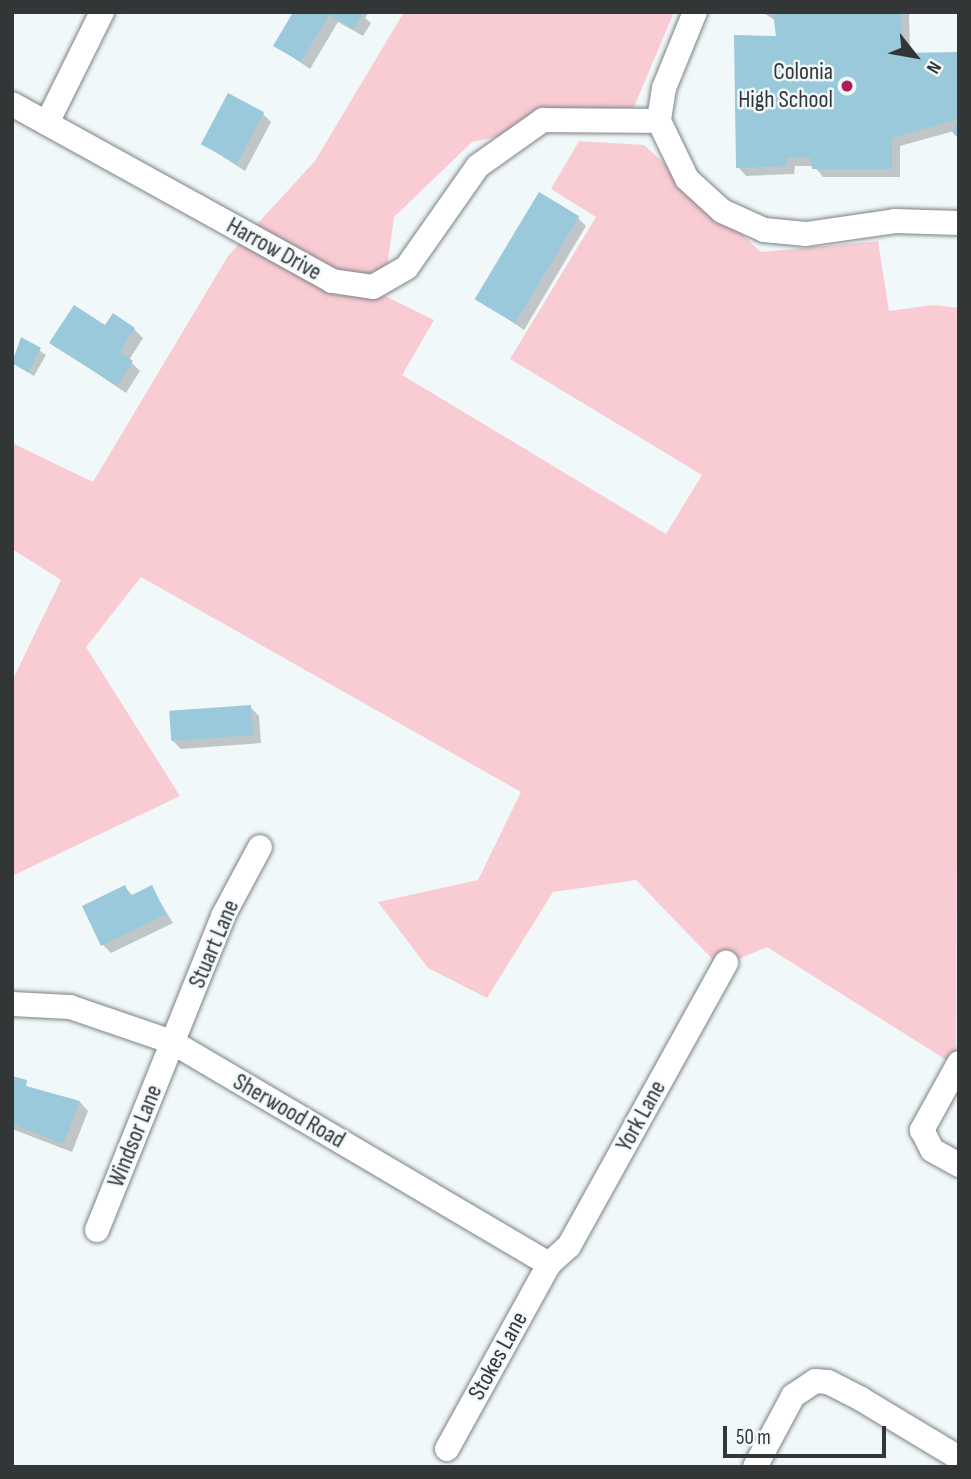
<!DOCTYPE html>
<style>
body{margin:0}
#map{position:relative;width:971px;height:1479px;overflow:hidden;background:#f1f8fa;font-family:"Sofia Sans Condensed",sans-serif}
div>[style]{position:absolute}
.green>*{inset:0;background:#f9cbd3}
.shadow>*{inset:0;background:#0003}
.building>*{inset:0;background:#99c9db;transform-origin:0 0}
.roads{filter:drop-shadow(0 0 2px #7c8285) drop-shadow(0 0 2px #7c8285)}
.street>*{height:24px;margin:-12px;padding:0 12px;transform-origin:12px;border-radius:12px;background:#fff}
.dots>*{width:19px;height:19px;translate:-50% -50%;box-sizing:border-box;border:4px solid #f1f8fa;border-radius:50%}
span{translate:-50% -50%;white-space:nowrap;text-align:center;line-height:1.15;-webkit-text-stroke:5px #f1f8fa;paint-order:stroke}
.poi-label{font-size:24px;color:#333637}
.right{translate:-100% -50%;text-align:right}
.street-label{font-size:24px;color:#333637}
.frame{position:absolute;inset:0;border:14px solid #333637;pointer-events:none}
.north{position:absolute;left:880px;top:21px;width:70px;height:70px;-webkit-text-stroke:5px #f1f8fa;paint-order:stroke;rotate:121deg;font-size:19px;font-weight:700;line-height:28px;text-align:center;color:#333637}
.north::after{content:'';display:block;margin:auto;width:24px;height:32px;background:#333637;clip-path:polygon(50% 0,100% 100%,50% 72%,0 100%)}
.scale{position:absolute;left:723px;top:1426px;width:163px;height:32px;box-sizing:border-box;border:4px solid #333637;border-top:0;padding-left:9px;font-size:21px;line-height:24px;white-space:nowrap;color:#333637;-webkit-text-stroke:5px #f1f8fa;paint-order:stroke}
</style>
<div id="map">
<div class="green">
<i style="clip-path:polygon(404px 12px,674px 12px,634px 107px,472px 142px,394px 217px,383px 295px,434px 320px,402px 375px,666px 534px,702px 475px,510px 359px,596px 217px,551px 189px,579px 141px,644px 145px,761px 252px,878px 241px,889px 311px,933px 305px,959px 308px,956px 1066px,767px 947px,720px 967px,636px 880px,553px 892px,487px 998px,428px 968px,378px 902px,478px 880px,521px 792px,141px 577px,86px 647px,180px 796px,12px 876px,12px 681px,61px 580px,12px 549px,12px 443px,93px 482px,228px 256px,315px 161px)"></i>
</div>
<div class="shadow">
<i style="clip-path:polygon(290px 12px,369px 12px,365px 18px,371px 23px,363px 36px,338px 22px,310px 69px,276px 46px,293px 16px)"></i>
<i style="clip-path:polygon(762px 12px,909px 12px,910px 54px,959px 53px,959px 137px,954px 131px,900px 146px,900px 177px,823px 177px,814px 166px,795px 166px,794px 174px,746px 176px,738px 167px,778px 38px,776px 21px)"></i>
<i style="clip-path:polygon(263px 114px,271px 122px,245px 171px,203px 144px)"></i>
<i style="clip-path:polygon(577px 217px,586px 226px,524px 330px,477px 298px)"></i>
<i style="clip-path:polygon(134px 329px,143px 338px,129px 360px,140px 371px,126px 393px,52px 343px)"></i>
<i style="clip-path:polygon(22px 339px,46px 355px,34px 376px,12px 363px)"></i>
<i style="clip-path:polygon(250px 707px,259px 716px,261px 743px,181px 749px,172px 740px)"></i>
<i style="clip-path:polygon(125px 887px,133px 896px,151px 887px,173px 923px,111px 953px,103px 945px)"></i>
<i style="clip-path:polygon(12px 1078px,34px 1090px,80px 1102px,88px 1111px,72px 1152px,12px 1129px)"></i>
</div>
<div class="building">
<i style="clip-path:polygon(288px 12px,361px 12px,363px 13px,354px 29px,329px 15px,301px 62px,273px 46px,292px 14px)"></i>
<i style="clip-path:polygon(773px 12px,901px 12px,903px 53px,959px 52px,959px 119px,892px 138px,892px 169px,812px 169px,810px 158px,787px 158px,786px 166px,736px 168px,734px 35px,776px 36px)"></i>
<i style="left:228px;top:93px;width:41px;height:58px;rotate:28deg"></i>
<i style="clip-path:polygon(959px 121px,959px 139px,952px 132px)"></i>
<i style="left:539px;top:192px;width:47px;height:125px;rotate:31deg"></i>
<i style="clip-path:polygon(74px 305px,105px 325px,113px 313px,135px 328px,120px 352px,133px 361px,117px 386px,49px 343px)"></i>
<i style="clip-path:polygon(21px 337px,41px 348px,28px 372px,12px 363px)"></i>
<i style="left:251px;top:705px;width:30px;height:82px;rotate:86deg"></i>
<i style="clip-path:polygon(125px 885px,130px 896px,152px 885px,166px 914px,101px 946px,82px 906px)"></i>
<i style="clip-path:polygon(12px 1076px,27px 1080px,26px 1086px,80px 1101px,63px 1144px,12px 1124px)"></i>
</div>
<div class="roads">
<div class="street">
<i style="left:695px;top:12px;width:82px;rotate:112.2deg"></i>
<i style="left:664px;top:88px;width:33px;rotate:99deg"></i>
<i style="left:659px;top:121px;width:64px;rotate:64.2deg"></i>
<i style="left:687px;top:179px;width:47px;rotate:42.4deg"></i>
<i style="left:722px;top:211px;width:46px;rotate:24.3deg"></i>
<i style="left:764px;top:230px;width:42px;rotate:5.4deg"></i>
<i style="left:806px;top:234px;width:90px;rotate:-8.3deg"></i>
<i style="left:895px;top:221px;width:64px;rotate:1.8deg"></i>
<i style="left:12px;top:104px;width:366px;rotate:28.9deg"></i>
<i style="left:332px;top:281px;width:41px;rotate:8.3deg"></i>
<i style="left:373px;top:287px;width:39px;rotate:-30deg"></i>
<i style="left:407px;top:267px;width:123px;rotate:-54.9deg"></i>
<i style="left:478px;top:166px;width:80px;rotate:-35.3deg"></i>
<i style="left:543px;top:120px;width:116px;rotate:0.5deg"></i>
<i style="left:47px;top:123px;width:124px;rotate:-63.6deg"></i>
<i style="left:12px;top:1004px;width:58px;rotate:3deg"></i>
<i style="left:70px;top:1007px;width:108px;rotate:18.9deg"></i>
<i style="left:172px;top:1042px;width:438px;rotate:30.5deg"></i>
<i style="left:959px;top:1063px;width:77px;rotate:118.9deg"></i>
<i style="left:922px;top:1130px;width:22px;rotate:63deg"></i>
<i style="left:932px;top:1150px;width:31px;rotate:29deg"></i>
<i style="left:97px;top:1230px;width:338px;rotate:-68.1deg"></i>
<i style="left:223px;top:916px;width:78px;rotate:-61.8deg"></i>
<i style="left:447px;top:1449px;width:211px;rotate:-61.1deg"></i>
<i style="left:549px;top:1264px;width:27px;rotate:-42deg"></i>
<i style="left:569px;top:1246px;width:324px;rotate:-61deg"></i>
<i style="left:755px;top:1467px;width:81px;rotate:-61.8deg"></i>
<i style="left:793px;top:1396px;width:27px;rotate:-34deg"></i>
<i style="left:815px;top:1381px;width:13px;rotate:4deg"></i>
<i style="left:828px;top:1382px;width:37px;rotate:27deg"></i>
<i style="left:861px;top:1399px;width:114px;rotate:31deg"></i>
</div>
</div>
<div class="dots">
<i style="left:847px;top:86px;background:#ae1d53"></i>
</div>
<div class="poi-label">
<span class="right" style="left:833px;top:86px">Colonia<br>High School</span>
</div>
<div class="street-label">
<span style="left:274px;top:249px;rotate:29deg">Harrow Drive</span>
<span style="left:214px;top:944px;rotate:-67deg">Stuart Lane</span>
<span style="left:289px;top:1111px;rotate:30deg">Sherwood Road</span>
<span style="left:641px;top:1116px;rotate:-61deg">York Lane</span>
<span style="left:135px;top:1136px;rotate:-68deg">Windsor Lane</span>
<span style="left:498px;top:1356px;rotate:-61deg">Stokes Lane</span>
</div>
<div class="frame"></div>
<div class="north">N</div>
<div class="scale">50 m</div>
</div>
